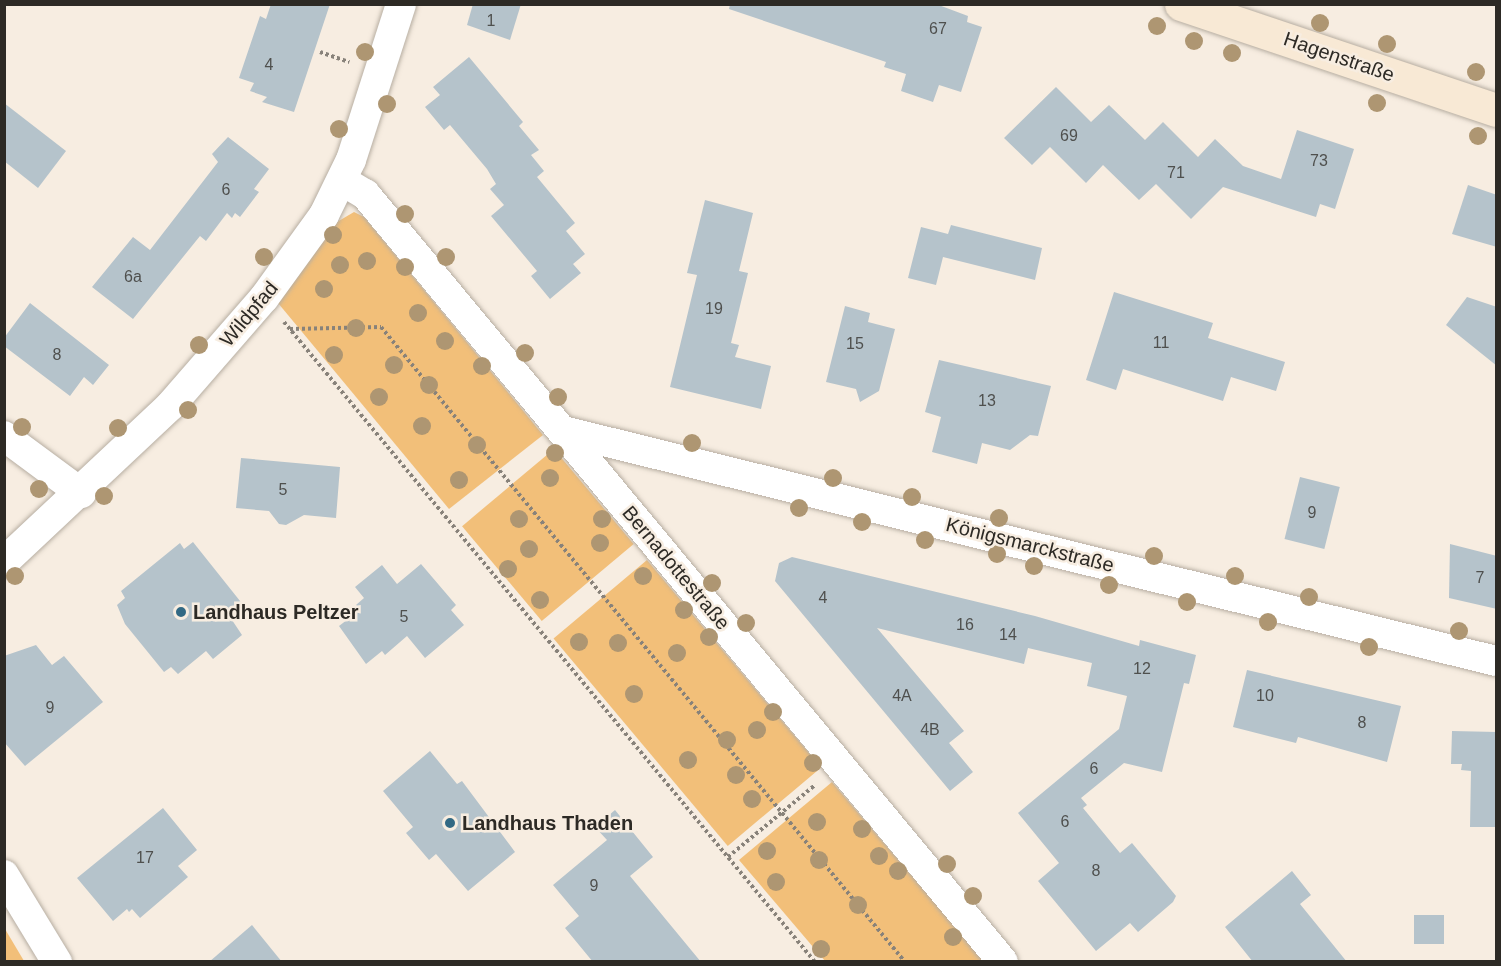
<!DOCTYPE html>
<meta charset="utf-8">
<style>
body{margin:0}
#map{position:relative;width:1501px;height:966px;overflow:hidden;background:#f7ede1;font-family:Helvetica,sans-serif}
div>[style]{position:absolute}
.green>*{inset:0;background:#f2bf79;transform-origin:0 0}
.building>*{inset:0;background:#b5c3cb;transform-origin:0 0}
.path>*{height:4px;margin-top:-2px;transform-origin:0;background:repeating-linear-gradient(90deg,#88827a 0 3px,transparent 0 6px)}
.roads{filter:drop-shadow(0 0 2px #b7aea2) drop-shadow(0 0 2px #b7aea2)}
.street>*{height:30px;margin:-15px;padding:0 15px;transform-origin:15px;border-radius:15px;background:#fff}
.secondary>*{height:33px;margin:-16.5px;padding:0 16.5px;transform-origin:16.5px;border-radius:16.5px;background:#f8e9d5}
.trees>*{width:18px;height:18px;margin:-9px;border-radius:50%;background:#ae9672}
.dots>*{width:16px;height:16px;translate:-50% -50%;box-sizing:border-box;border:3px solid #f7ede1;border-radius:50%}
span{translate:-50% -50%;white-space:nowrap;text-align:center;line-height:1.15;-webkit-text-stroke:5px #f7ede1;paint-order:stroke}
.number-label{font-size:16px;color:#4f504e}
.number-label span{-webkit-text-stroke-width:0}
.street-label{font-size:20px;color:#2d2a25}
.poi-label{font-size:20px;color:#2d2a25;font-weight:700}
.left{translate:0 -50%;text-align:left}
.frame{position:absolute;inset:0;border:6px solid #2d2a25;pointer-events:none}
</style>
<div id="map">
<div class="green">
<i style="clip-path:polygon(354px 212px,364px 217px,543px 435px,449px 509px,278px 303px,337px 222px)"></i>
<i style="left:554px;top:449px;width:124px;height:120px;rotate:50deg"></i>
<i style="left:647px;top:560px;width:271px;height:122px;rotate:50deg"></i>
<i style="clip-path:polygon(832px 782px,984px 961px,825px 961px,739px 860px)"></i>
<i style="clip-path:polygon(5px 929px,24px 961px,5px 961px)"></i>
</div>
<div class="building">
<i style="clip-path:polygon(271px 4px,330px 4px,294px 112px,262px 102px,267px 97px,250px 91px,254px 83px,239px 78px,260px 16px,266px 19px)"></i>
<i style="clip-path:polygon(473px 4px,521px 4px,510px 40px,467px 25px)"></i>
<i style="clip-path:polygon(730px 4px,936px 4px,968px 16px,967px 22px,982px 27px,961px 92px,939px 85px,933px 102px,901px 91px,906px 74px,884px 67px,886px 62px,729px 9px)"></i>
<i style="clip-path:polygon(469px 57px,523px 122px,519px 126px,539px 150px,531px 155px,544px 171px,537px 177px,575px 223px,566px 231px,585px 254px,573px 264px,581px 273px,550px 299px,531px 276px,537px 271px,491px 216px,504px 205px,490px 189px,496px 184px,487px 169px,450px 125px,444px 130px,425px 107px,440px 95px,433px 87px)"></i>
<i style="clip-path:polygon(1056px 87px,1091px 122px,1109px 105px,1145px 140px,1163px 122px,1198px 157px,1215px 139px,1243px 166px,1281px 179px,1297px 130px,1354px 149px,1335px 209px,1320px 204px,1316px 217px,1223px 187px,1191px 219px,1156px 184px,1139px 200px,1103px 165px,1086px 183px,1050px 147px,1032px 165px,1004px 138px)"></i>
<i style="clip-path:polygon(4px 103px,66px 151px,38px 188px,4px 161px)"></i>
<i style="clip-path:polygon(228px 137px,269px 169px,254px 189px,259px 192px,240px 217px,235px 213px,232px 218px,227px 213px,206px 241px,200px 236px,133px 319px,92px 287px,133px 237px,150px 250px,218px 162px,212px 154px)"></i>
<i style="clip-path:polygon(1468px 185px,1497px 195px,1497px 247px,1452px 234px)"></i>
<i style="clip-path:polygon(705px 200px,753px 213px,739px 271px,748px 273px,731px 343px,739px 345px,735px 357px,771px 366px,761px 409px,670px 387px,697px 275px,687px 273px)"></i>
<i style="clip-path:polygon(951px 225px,1042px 248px,1035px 280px,943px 257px,936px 285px,908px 278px,921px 227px,948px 234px)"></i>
<i style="clip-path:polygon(1114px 292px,1213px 323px,1208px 338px,1285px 362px,1276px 391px,1231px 377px,1223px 401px,1123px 369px,1116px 390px,1086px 380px)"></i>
<i style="clip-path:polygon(1467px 297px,1497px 307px,1497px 366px,1446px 325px)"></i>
<i style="clip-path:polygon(30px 303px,109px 365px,93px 385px,84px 377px,70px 396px,4px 346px,4px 338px)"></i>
<i style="clip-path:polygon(845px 306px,870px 313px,868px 322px,895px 329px,879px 391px,860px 402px,856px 389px,826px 382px)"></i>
<i style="clip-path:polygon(939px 360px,1051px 386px,1038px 436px,1030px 435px,1010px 450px,982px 443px,977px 464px,932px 452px,941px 417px,925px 412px)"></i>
<i style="clip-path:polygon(241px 458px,340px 467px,336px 518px,304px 515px,286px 525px,279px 524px,269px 511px,236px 508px)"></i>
<i style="left:1300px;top:477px;width:41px;height:64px;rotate:14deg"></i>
<i style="clip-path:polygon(193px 542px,244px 606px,230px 617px,242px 635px,213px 659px,206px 651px,178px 674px,171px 667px,164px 672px,125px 624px,117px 605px,125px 598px,121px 591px,180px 543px,184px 549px)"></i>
<i style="clip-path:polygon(1450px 544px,1497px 556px,1497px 609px,1449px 598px)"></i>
<i style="clip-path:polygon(792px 557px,1035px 616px,1139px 646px,1140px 640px,1196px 655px,1189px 684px,1184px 683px,1162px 772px,1124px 763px,1081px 798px,1087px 805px,1083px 808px,1120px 853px,1132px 843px,1176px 896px,1173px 902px,1138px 932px,1130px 923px,1096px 951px,1038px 881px,1059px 863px,1018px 813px,1119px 729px,1127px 696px,1087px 686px,1092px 663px,1028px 648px,1024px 664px,877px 628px,964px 731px,949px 743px,973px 772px,950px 791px,775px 581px,779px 563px)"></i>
<i style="clip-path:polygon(421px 564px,456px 605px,451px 610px,464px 625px,425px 658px,407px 636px,385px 655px,382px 651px,366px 664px,339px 626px,360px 610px,356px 605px,364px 598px,355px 587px,382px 565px,397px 584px)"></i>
<i style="clip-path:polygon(36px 645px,52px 665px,64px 656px,103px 702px,25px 766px,4px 742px,4px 656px)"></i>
<i style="clip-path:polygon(1247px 670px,1401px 706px,1387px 762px,1298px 737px,1296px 743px,1233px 727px)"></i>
<i style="clip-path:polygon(1452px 731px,1497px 732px,1497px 827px,1470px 827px,1471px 771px,1461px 770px,1462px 764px,1451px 764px)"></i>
<i style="clip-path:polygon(430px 751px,457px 784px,462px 781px,515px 852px,468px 891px,436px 854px,429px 860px,406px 833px,413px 827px,383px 791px)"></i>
<i style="clip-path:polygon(163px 808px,197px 850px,178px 866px,188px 877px,140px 918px,132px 909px,129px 912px,127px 909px,113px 921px,77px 878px)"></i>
<i style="clip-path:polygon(615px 810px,653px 857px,630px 876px,701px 962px,593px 962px,565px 928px,579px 916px,553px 885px,607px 840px,595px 827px)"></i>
<i style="clip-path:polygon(1292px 871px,1311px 895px,1300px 904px,1347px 962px,1253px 962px,1225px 927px)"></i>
<i style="left:1414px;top:915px;width:30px;height:29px"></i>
<i style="clip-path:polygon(252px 925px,282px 962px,209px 962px)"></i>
</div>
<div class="path">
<i style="left:320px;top:52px;width:31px;rotate:19deg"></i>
<i style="left:284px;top:322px;width:832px;rotate:50.32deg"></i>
<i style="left:290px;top:329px;width:91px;rotate:-1.3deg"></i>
<i style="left:381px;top:327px;width:823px;rotate:50.47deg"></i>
<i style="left:728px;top:857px;width:113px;rotate:-39.6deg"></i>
</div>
<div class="roads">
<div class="street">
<i style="left:343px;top:181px;width:26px;rotate:31deg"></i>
<i style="left:365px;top:194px;width:998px;rotate:50.28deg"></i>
<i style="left:563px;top:431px;width:961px;rotate:13.85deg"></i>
<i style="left:4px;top:436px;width:96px;rotate:36.5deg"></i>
<i style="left:4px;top:562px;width:228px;rotate:-43.2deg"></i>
<i style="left:170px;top:406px;width:143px;rotate:-49deg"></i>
<i style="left:264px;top:298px;width:102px;rotate:-54.1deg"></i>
<i style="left:324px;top:215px;width:61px;rotate:-63.9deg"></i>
<i style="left:351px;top:160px;width:164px;rotate:-72.2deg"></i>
<i style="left:4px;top:875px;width:102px;rotate:58.7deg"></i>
</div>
<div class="secondary">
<i style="left:1181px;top:4px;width:332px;rotate:18.6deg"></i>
</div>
</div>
<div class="trees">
<i style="left:1320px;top:23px"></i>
<i style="left:1157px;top:26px"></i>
<i style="left:1194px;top:41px"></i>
<i style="left:1387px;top:44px"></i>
<i style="left:365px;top:52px"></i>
<i style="left:1232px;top:53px"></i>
<i style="left:1476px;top:72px"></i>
<i style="left:1377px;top:103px"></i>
<i style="left:387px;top:104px"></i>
<i style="left:339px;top:129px"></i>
<i style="left:1478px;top:136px"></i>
<i style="left:405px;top:214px"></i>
<i style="left:333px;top:235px"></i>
<i style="left:264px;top:257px"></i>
<i style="left:446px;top:257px"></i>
<i style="left:367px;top:261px"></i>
<i style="left:340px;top:265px"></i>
<i style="left:405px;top:267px"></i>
<i style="left:324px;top:289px"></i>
<i style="left:418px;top:313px"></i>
<i style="left:356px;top:328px"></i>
<i style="left:445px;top:341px"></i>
<i style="left:199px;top:345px"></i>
<i style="left:525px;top:353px"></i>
<i style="left:334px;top:355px"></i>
<i style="left:394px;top:365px"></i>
<i style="left:482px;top:366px"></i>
<i style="left:429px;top:385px"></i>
<i style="left:379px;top:397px"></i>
<i style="left:558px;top:397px"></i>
<i style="left:188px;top:410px"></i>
<i style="left:422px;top:426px"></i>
<i style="left:22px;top:427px"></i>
<i style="left:118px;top:428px"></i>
<i style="left:692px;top:443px"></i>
<i style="left:477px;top:445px"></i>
<i style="left:555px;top:453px"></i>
<i style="left:550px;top:478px"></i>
<i style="left:833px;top:478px"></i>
<i style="left:459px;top:480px"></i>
<i style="left:39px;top:489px"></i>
<i style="left:104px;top:496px"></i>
<i style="left:912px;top:497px"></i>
<i style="left:799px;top:508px"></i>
<i style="left:999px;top:518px"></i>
<i style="left:519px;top:519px"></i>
<i style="left:602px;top:519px"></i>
<i style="left:862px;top:522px"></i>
<i style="left:925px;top:540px"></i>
<i style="left:600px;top:543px"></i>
<i style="left:529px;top:549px"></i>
<i style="left:997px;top:554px"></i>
<i style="left:1154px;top:556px"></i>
<i style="left:1034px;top:566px"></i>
<i style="left:508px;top:569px"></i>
<i style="left:15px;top:576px"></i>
<i style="left:643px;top:576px"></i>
<i style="left:1235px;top:576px"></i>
<i style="left:712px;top:583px"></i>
<i style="left:1109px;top:585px"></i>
<i style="left:1309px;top:597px"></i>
<i style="left:540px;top:600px"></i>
<i style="left:1187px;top:602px"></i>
<i style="left:684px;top:610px"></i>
<i style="left:1268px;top:622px"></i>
<i style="left:746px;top:623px"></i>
<i style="left:1459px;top:631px"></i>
<i style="left:709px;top:637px"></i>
<i style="left:579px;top:642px"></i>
<i style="left:618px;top:643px"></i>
<i style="left:1369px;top:647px"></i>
<i style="left:677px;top:653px"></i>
<i style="left:634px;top:694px"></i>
<i style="left:773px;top:712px"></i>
<i style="left:757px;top:730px"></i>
<i style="left:727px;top:740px"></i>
<i style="left:688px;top:760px"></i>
<i style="left:813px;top:763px"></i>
<i style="left:736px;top:775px"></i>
<i style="left:752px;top:799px"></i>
<i style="left:817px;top:822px"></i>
<i style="left:862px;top:829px"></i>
<i style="left:767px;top:851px"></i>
<i style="left:879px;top:856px"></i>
<i style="left:819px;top:860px"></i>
<i style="left:947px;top:864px"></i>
<i style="left:898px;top:871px"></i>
<i style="left:776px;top:882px"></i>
<i style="left:973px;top:896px"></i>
<i style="left:858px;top:905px"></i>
<i style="left:953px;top:937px"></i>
<i style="left:821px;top:949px"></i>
</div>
<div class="dots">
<i style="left:181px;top:612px;background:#326984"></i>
<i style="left:450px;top:823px;background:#326984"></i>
</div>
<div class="number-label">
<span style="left:491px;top:21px">1</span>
<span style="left:938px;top:29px">67</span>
<span style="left:269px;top:65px">4</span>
<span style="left:1069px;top:136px">69</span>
<span style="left:1319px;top:161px">73</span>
<span style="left:1176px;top:173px">71</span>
<span style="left:226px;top:190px">6</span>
<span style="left:133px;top:277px">6a</span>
<span style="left:714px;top:309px">19</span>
<span style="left:1161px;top:343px">11</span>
<span style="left:855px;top:344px">15</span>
<span style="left:57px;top:355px">8</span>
<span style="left:987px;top:401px">13</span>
<span style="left:283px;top:490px">5</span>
<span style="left:1312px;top:513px">9</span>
<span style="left:1480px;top:578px">7</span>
<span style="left:823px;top:598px">4</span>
<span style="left:404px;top:617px">5</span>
<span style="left:965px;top:625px">16</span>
<span style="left:1008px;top:635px">14</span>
<span style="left:1142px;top:669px">12</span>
<span style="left:902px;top:696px">4A</span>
<span style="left:1265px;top:696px">10</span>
<span style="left:50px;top:708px">9</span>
<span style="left:1362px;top:723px">8</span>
<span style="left:930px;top:730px">4B</span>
<span style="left:1094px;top:769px">6</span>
<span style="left:1065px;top:822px">6</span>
<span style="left:145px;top:858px">17</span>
<span style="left:1096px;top:871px">8</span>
<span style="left:594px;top:886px">9</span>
</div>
<div class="street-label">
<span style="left:1339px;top:57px;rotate:19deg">Hagenstraße</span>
<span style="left:249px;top:314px;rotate:-50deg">Wildpfad</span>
<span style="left:1030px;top:545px;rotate:14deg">Königsmarckstraße</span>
<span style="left:676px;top:568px;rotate:50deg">Bernadottestraße</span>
</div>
<div class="poi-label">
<span class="left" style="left:193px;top:612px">Landhaus Peltzer</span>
<span class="left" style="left:462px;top:823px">Landhaus Thaden</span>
</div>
<div class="frame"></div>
</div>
